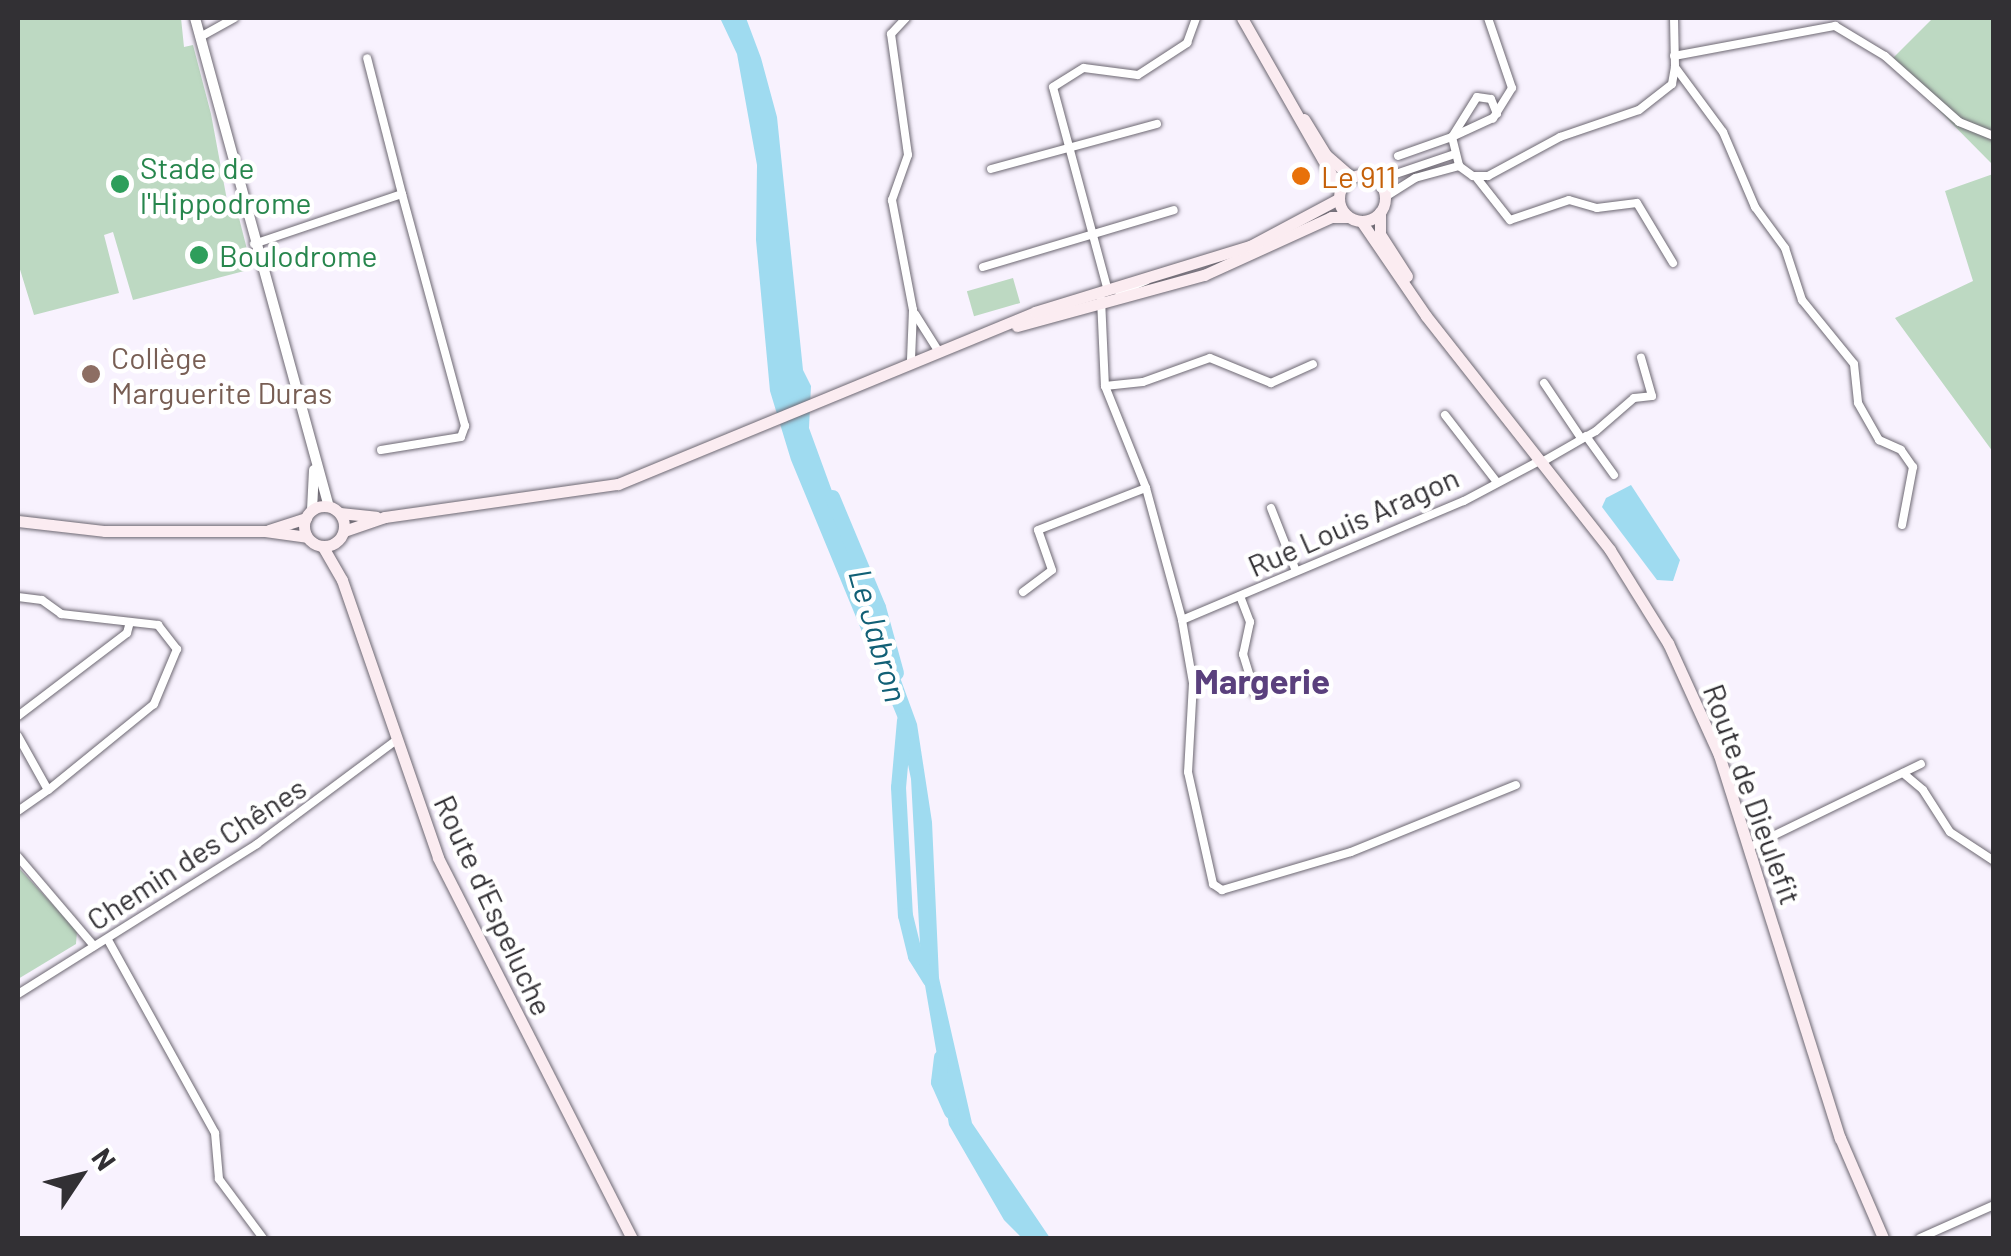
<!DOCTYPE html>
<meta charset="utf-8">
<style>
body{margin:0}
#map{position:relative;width:2011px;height:1256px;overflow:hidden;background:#f8f2fe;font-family:Barlow,sans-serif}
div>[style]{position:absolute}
.green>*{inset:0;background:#bdd9c2;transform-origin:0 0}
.water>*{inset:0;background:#9fdbf0}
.river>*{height:15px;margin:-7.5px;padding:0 7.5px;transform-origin:7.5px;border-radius:7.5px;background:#9fdbf0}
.roads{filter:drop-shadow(0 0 2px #6d6872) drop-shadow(0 0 2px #6d6872)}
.minor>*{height:8px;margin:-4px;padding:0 4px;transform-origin:4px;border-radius:4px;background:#fff}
.tertiary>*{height:10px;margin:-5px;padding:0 5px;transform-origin:5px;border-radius:5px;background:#fff}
.secondary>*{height:11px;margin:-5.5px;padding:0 5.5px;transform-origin:5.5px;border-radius:5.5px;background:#fbecf1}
.secondary>.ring{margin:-5.5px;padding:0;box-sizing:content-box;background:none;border:11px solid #fbecf1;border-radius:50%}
.dots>*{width:28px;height:28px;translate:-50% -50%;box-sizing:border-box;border:5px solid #fff;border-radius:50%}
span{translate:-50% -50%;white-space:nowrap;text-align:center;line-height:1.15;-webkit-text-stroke:9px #fff;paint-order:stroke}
.leisure-label{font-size:30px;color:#27864d}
.left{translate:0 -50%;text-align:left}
.food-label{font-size:30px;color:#c56008}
.education-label{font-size:30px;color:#785e54}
.street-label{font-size:30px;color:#323034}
.water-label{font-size:32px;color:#116076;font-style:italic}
.quarter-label{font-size:35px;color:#5a407d;font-weight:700}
.frame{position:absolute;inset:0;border:20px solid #323034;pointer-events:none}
.north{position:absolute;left:30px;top:1126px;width:100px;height:100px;-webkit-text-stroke:8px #fff;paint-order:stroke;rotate:55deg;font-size:28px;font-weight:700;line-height:40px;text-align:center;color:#323034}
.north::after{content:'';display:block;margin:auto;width:35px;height:45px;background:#323034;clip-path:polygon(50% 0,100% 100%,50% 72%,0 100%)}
</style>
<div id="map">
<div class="green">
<i style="clip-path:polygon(18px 18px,181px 18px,184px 47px,193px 45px,211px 114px,229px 211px,237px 210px,252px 269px,133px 300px,113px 232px,104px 235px,119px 293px,34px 315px,18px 263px)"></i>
<i style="clip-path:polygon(1933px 18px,1993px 18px,1993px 165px,1890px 61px)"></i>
<i style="clip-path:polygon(1993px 174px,1994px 174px,1993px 452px,1895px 318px,1973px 281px,1945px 191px)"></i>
<i style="left:1013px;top:278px;width:26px;height:48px;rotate:74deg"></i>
<i style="clip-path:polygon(18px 867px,77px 931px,76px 944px,18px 979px)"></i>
</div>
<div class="water">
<i style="clip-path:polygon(720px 18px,746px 18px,761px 58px,777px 117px,803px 370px,811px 386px,809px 428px,917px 724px,932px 822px,939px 978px,972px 1123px,1050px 1238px,1022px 1238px,1004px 1220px,949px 1125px,921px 962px,911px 779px,899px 721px,791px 460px,770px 391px,756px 240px,757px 165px,737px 54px)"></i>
<i style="clip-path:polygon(1631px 485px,1680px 560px,1673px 581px,1657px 580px,1602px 507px,1606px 498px)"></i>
</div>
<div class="river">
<i style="left:832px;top:497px;width:119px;rotate:67.3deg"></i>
<i style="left:878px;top:607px;width:68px;rotate:74.7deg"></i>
<i style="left:904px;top:720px;width:67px;rotate:95.1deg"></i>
<i style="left:898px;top:787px;width:128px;rotate:86.9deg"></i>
<i style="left:905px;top:915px;width:42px;rotate:76.3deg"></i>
<i style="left:915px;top:956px;width:28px;rotate:58deg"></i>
<i style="left:941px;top:1057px;width:25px;rotate:97deg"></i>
<i style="left:938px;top:1082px;width:32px;rotate:66deg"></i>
</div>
<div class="roads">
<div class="minor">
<i style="left:906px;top:18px;width:22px;rotate:133deg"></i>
<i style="left:891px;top:34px;width:122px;rotate:82deg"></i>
<i style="left:908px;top:155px;width:48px;rotate:109.6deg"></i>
<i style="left:892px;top:200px;width:112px;rotate:79.2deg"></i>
<i style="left:913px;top:310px;width:50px;rotate:92.3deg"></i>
<i style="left:1488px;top:18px;width:74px;rotate:71.1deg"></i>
<i style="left:1512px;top:88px;width:36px;rotate:122deg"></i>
<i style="left:1493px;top:118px;width:45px;rotate:155.1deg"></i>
<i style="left:1452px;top:137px;width:30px;rotate:76deg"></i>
<i style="left:1459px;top:166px;width:17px;rotate:36deg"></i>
<i style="left:1473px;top:176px;width:15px"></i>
<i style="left:1488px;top:176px;width:82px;rotate:-28.4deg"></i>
<i style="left:1560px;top:137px;width:83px;rotate:-18.9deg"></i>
<i style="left:1639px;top:110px;width:42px;rotate:-38.2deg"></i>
<i style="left:1672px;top:84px;width:17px;rotate:-80deg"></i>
<i style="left:1674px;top:18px;width:49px;rotate:88.8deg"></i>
<i style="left:1675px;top:67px;width:81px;rotate:53.6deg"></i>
<i style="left:1723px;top:132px;width:82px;rotate:66.9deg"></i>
<i style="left:1755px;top:207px;width:51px;rotate:53.8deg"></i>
<i style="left:1785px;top:248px;width:55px;rotate:71.9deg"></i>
<i style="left:1802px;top:300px;width:82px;rotate:50.9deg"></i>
<i style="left:1854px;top:364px;width:39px;rotate:84deg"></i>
<i style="left:1858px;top:403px;width:43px;rotate:60.4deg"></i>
<i style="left:1879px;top:440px;width:24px;rotate:24deg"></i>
<i style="left:1901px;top:450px;width:21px;rotate:55deg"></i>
<i style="left:1913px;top:467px;width:59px;rotate:100.7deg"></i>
<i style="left:200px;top:37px;width:39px;rotate:-29deg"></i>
<i style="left:1674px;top:56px;width:164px;rotate:-10.6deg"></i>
<i style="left:1835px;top:26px;width:58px;rotate:31deg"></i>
<i style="left:1885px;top:56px;width:99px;rotate:41.7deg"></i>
<i style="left:1959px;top:122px;width:38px;rotate:22deg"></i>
<i style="left:1398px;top:156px;width:57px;rotate:-19.4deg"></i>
<i style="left:1452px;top:137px;width:47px;rotate:-58deg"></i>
<i style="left:1477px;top:97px;width:14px;rotate:8deg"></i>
<i style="left:1491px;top:99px;width:16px;rotate:68deg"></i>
<i style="left:991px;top:169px;width:172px;rotate:-15.2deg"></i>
<i style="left:1476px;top:177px;width:55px;rotate:51.7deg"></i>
<i style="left:1510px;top:220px;width:62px;rotate:-18.7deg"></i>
<i style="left:1569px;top:200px;width:29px;rotate:16deg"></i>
<i style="left:1597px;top:208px;width:40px;rotate:-7.1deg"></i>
<i style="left:1637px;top:203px;width:70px;rotate:59deg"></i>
<i style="left:1378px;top:180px;width:81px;rotate:-18.7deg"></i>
<i style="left:1385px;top:197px;width:36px;rotate:-32deg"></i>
<i style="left:1415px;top:178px;width:46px;rotate:-15.3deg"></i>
<i style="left:254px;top:244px;width:156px;rotate:-18.7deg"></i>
<i style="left:402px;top:194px;width:140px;rotate:-104.4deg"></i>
<i style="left:983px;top:267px;width:199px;rotate:-16.6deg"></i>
<i style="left:1108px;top:291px;width:211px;rotate:-105.1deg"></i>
<i style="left:1053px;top:87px;width:36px;rotate:-32deg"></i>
<i style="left:1084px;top:68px;width:54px;rotate:7.4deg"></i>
<i style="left:1138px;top:75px;width:59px;rotate:-33.1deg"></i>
<i style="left:1187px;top:43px;width:27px;rotate:-70deg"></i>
<i style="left:1119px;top:292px;width:30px;rotate:-23deg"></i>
<i style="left:1101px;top:299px;width:87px;rotate:87.4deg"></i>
<i style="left:1105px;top:386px;width:110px;rotate:68.1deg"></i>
<i style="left:1146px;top:488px;width:137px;rotate:74.7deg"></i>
<i style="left:1182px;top:620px;width:64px;rotate:80.1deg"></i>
<i style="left:1193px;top:683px;width:89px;rotate:93.2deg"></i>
<i style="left:1188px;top:772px;width:115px;rotate:77.4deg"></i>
<i style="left:1213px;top:884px;width:11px;rotate:34deg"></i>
<i style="left:1222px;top:890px;width:134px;rotate:-16.4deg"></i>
<i style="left:1351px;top:852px;width:178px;rotate:-22.1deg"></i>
<i style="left:915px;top:314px;width:41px;rotate:57.8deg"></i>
<i style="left:1544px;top:383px;width:66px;rotate:56.1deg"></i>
<i style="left:1105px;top:386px;width:38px;rotate:-6deg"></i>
<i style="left:1143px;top:382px;width:71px;rotate:-19.7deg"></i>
<i style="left:1210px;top:358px;width:66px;rotate:22.3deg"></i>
<i style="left:1271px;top:383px;width:46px;rotate:-24.3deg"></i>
<i style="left:1445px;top:415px;width:83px;rotate:52.3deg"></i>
<i style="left:1586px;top:436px;width:48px;rotate:54.3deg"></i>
<i style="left:381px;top:450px;width:81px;rotate:-9.2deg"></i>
<i style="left:461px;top:437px;width:12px;rotate:-70deg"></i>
<i style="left:465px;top:426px;width:240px;rotate:-105.2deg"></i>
<i style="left:1542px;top:462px;width:62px;rotate:-29.9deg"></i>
<i style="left:1596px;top:431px;width:50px;rotate:-41deg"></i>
<i style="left:1634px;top:398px;width:18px;rotate:-6deg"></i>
<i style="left:1652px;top:396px;width:40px;rotate:-106deg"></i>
<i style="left:1271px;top:508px;width:68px;rotate:68.4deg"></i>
<i style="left:1023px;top:592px;width:36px;rotate:-37deg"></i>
<i style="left:1052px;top:570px;width:42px;rotate:-109.3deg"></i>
<i style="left:1038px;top:530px;width:116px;rotate:-21.3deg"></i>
<i style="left:1240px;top:596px;width:28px;rotate:69deg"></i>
<i style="left:1250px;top:622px;width:33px;rotate:102deg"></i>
<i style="left:1243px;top:654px;width:41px;rotate:72.9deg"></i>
<i style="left:18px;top:597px;width:24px;rotate:7deg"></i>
<i style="left:42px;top:600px;width:24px;rotate:36deg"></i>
<i style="left:61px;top:614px;width:98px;rotate:6.5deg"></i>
<i style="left:158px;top:625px;width:31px;rotate:52deg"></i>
<i style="left:177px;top:649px;width:60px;rotate:112.7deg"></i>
<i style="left:154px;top:704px;width:136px;rotate:140.9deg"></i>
<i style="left:48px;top:790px;width:62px;rotate:-119.1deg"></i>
<i style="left:1182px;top:620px;width:306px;rotate:-22.9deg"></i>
<i style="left:1464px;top:501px;width:87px;rotate:-28deg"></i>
<i style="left:18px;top:716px;width:137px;rotate:-37.3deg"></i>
<i style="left:127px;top:633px;width:11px;rotate:-75deg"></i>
<i style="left:1903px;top:773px;width:26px;rotate:40deg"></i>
<i style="left:1923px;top:790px;width:50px;rotate:57.3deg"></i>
<i style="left:1950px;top:832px;width:53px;rotate:33.4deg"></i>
<i style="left:18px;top:811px;width:37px;rotate:-35deg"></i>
<i style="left:1750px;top:847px;width:190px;rotate:-25.9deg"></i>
<i style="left:18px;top:857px;width:117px;rotate:49.5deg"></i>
<i style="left:108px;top:940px;width:221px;rotate:61deg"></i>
<i style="left:215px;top:1133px;width:46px;rotate:85deg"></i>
<i style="left:219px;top:1179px;width:74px;rotate:53.3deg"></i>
<i style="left:18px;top:994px;width:282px;rotate:-32.1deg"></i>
<i style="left:257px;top:844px;width:171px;rotate:-36.7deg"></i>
<i style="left:1920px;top:1238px;width:81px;rotate:-24deg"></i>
</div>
<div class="tertiary">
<i style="left:195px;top:18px;width:507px;rotate:74.68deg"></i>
<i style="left:312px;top:510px;width:40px;rotate:-87.1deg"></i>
</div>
<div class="secondary">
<i style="left:1242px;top:18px;width:198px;rotate:60.3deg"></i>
<i style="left:1304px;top:119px;width:42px;rotate:58.6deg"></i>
<i style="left:1326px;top:155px;width:33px;rotate:41deg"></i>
<i class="ring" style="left:1339px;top:175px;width:35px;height:35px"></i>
<i style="left:1380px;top:212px;width:22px;rotate:90deg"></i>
<i style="left:1380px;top:234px;width:50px;rotate:57.3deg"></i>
<i style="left:1361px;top:221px;width:115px;rotate:55.6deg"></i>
<i style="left:1426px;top:316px;width:298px;rotate:51.8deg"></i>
<i style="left:1610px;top:550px;width:110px;rotate:58.1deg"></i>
<i style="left:1668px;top:643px;width:123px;rotate:65.5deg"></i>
<i style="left:1719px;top:755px;width:402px;rotate:72.5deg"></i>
<i style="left:1840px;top:1138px;width:109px;rotate:66.7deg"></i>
<i style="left:1017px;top:326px;width:194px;rotate:-15.3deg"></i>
<i style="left:1204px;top:275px;width:140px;rotate:-24.5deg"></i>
<i style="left:1331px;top:217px;width:17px"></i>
<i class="ring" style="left:304px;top:506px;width:29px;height:29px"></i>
<i style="left:340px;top:513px;width:36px;rotate:6deg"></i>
<i style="left:18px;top:521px;width:88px;rotate:6.6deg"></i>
<i style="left:105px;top:531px;width:160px"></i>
<i style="left:265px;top:531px;width:42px;rotate:8.1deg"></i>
<i style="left:269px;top:530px;width:39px;rotate:-18deg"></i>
<i style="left:344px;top:531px;width:43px;rotate:-18.9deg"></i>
<i style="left:385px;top:517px;width:235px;rotate:-8.1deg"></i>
<i style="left:618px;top:484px;width:451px;rotate:-22.4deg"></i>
<i style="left:1035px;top:312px;width:225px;rotate:-17.1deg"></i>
<i style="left:1250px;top:246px;width:100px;rotate:-28.1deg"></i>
<i style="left:323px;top:547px;width:38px;rotate:60deg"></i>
<i style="left:342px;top:580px;width:294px;rotate:70.9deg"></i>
<i style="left:438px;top:858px;width:427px;rotate:63deg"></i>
</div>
</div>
<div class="dots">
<i style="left:1301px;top:176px;background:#e8710a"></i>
<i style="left:120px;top:184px;background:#2e9e5b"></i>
<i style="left:199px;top:255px;background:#2e9e5b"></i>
<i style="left:91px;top:374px;background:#8d6e63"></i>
</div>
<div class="leisure-label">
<span class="left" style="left:140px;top:184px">Stade de<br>l'Hippodrome</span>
<span class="left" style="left:219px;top:255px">Boulodrome</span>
</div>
<div class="food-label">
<span class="left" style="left:1321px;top:176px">Le 911</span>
</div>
<div class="education-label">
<span class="left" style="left:111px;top:374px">Collège<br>Marguerite Duras</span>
</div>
<div class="street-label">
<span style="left:1353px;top:521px;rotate:-24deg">Rue Louis Aragon</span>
<span style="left:1753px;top:794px;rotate:70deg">Route de Dieulefit</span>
<span style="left:196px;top:853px;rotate:-33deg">Chemin des Chênes</span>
<span style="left:494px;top:905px;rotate:65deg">Route d'Espeluche</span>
</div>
<div class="water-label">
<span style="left:879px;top:635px;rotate:74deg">Le Jabron</span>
</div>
<div class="quarter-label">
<span style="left:1262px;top:680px">Margerie</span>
</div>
<div class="frame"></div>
<div class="north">N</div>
</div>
